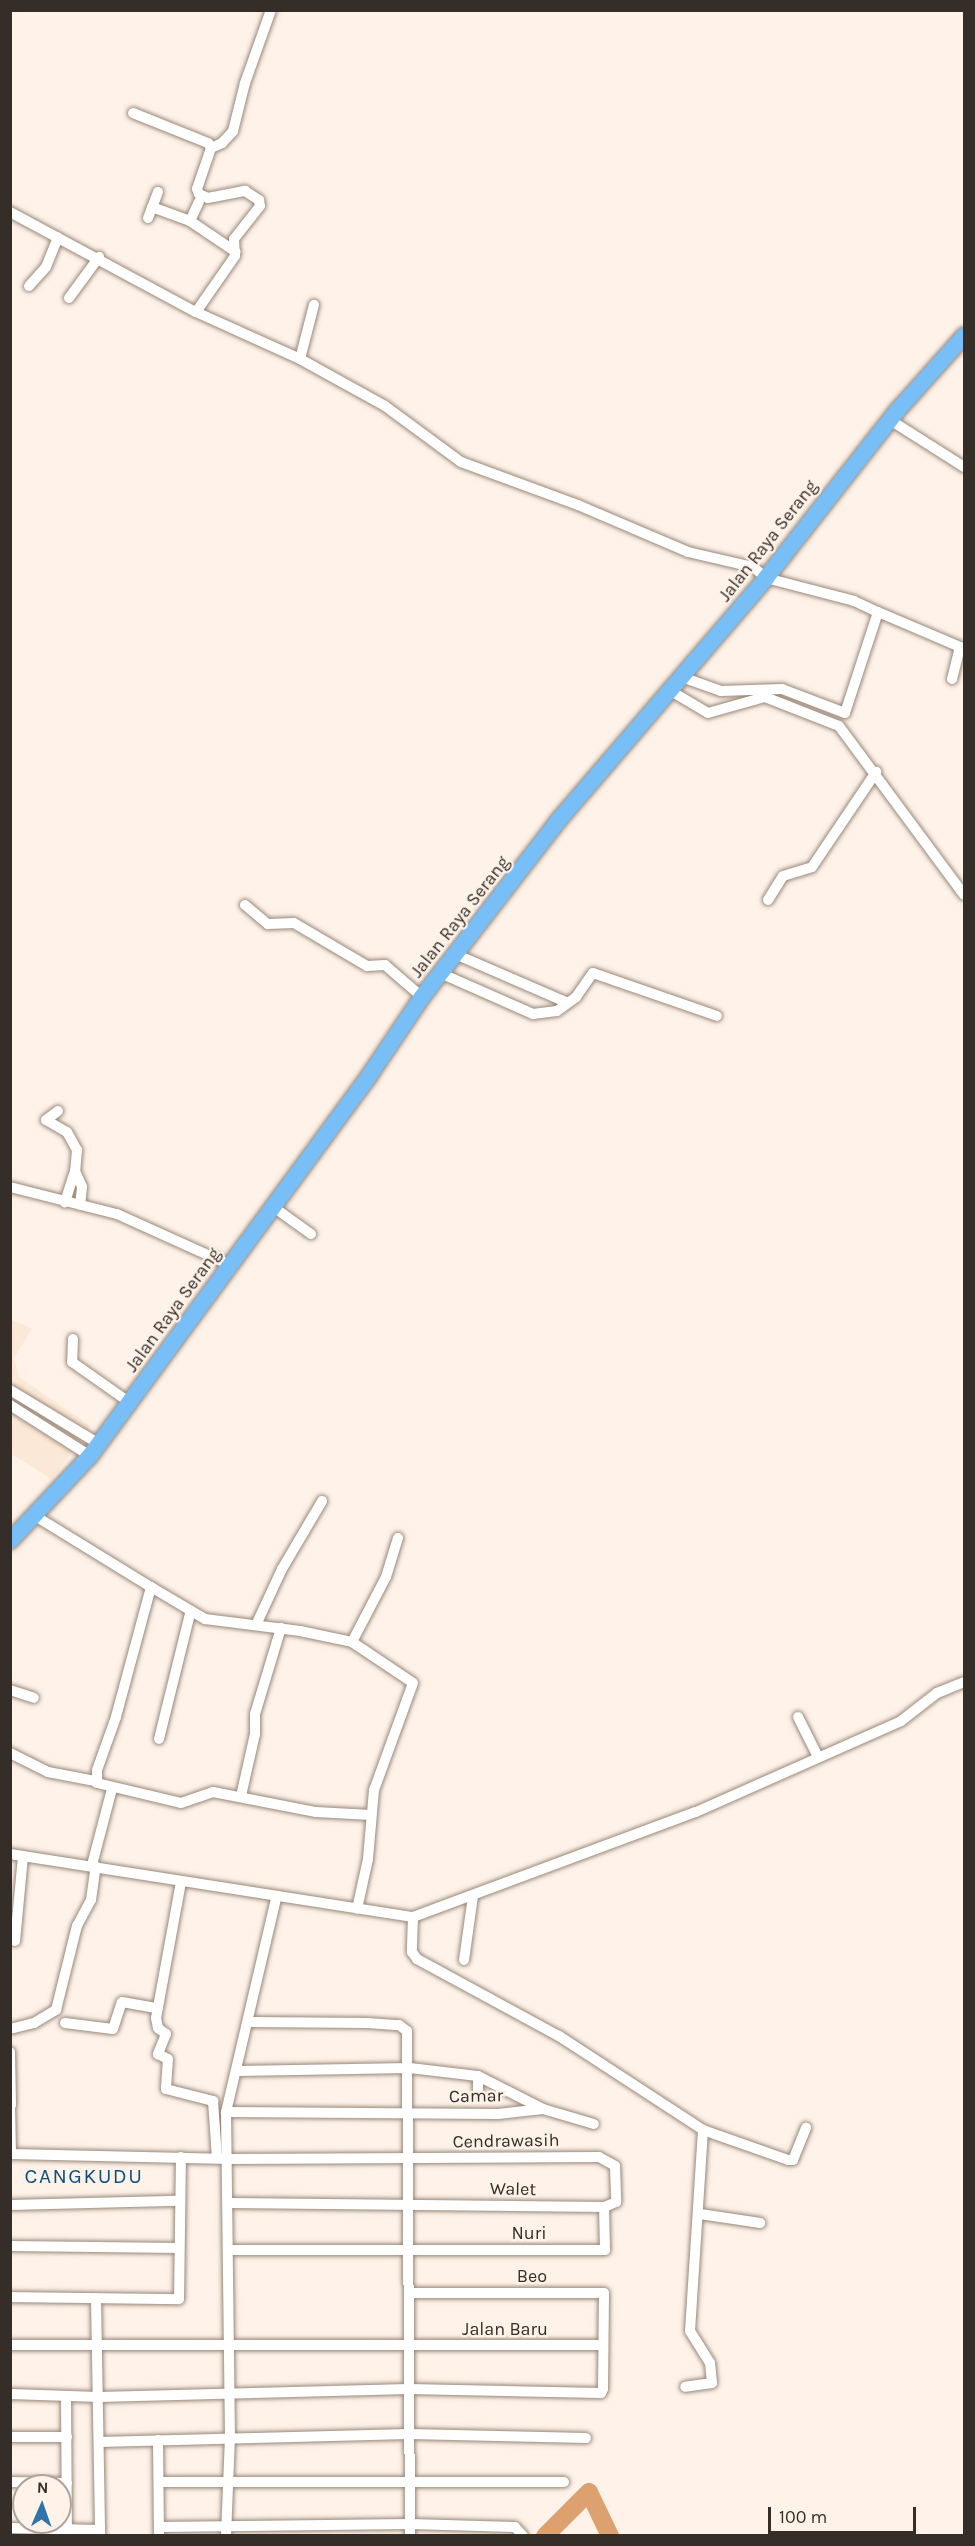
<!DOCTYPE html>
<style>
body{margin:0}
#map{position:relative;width:975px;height:2546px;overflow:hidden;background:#fef2e9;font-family:Karla,sans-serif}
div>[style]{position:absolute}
.built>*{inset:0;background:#fce8d7}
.river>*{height:18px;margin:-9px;padding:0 9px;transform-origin:9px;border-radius:9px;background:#dca16f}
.roads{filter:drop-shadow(0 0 2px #998879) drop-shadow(0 0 2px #998879)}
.minor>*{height:10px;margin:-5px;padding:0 5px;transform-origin:5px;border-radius:5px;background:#fff}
.trunk>*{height:16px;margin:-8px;padding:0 8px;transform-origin:8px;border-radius:8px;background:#78bef7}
span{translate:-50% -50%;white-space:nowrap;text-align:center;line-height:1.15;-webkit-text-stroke:4.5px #fef2e9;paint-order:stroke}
.street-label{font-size:18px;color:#352d28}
.quarter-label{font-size:21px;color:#0d507f;letter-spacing:1.5px}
.frame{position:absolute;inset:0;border:12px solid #352d28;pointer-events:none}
.north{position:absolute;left:12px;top:2474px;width:60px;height:60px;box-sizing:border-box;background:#fef2e9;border:2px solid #aea39c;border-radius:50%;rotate:2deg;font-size:16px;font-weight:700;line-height:24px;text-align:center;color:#352d28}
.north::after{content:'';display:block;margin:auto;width:21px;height:27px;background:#3174aa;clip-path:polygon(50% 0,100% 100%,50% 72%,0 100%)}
.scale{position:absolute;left:768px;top:2507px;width:148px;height:27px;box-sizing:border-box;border:3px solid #352d28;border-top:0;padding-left:8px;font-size:18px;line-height:21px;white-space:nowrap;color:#352d28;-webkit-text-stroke:4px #fef2e9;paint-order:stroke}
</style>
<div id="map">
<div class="built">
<i style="clip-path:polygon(10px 1319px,32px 1329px,14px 1358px,19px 1377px,90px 1426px,52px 1479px,11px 1454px)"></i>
</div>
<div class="river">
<i style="left:545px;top:2536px;width:62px;rotate:-45deg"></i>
<i style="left:589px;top:2492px;width:49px;rotate:64.5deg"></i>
</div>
<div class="roads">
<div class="minor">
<i style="left:133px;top:113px;width:81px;rotate:21.8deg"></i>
<i style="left:208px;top:143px;width:6px;rotate:59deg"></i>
<i style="left:211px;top:148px;width:43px;rotate:108.9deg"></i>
<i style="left:197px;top:189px;width:5px;rotate:68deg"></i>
<i style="left:199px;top:194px;width:10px;rotate:24deg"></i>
<i style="left:208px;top:198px;width:38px;rotate:-11deg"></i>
<i style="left:245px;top:191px;width:17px;rotate:33deg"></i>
<i style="left:259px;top:200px;width:6px;rotate:81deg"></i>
<i style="left:260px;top:206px;width:42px;rotate:128.2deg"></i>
<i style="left:234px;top:239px;width:17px;rotate:87deg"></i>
<i style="left:235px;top:256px;width:68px;rotate:124.9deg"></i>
<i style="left:211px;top:148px;width:12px;rotate:-24deg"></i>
<i style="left:222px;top:143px;width:16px;rotate:-47deg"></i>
<i style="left:233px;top:131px;width:49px;rotate:-76deg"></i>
<i style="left:245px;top:83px;width:77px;rotate:-70.4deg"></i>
<i style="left:152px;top:207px;width:40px;rotate:20.2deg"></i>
<i style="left:190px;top:221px;width:55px;rotate:34deg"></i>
<i style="left:10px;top:212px;width:211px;rotate:28.3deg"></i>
<i style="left:196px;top:312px;width:114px;rotate:24.3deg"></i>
<i style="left:300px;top:359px;width:97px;rotate:28.9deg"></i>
<i style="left:385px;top:406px;width:94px;rotate:36.4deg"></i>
<i style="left:461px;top:462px;width:125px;rotate:20.2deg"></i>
<i style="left:578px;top:505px;width:120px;rotate:23.1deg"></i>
<i style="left:688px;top:552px;width:67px;rotate:13deg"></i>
<i style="left:753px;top:567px;width:17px;rotate:40deg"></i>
<i style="left:766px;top:578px;width:91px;rotate:14.6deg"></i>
<i style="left:854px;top:601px;width:26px;rotate:25deg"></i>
<i style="left:878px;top:612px;width:106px;rotate:108.1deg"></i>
<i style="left:845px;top:713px;width:67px;rotate:-159.1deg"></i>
<i style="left:782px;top:689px;width:61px;rotate:178.1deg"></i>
<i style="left:721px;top:691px;width:41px;rotate:-160.3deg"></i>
<i style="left:148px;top:218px;width:28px;rotate:-69deg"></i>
<i style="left:190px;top:221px;width:21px;rotate:-65deg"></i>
<i style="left:29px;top:286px;width:25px;rotate:-48deg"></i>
<i style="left:46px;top:267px;width:32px;rotate:-68deg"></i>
<i style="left:69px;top:298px;width:51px;rotate:-53.8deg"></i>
<i style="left:300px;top:359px;width:56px;rotate:-75.5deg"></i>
<i style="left:890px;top:420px;width:88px;rotate:32.4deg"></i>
<i style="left:878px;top:612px;width:89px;rotate:23.1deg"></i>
<i style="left:960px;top:647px;width:33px;rotate:104deg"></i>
<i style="left:671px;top:691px;width:43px;rotate:30.7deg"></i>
<i style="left:708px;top:713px;width:59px;rotate:-15.7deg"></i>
<i style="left:765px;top:697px;width:79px;rotate:21.4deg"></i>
<i style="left:839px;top:726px;width:210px;rotate:53.5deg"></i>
<i style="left:768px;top:900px;width:28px;rotate:-58deg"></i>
<i style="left:783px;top:876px;width:30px;rotate:-17deg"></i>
<i style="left:812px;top:867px;width:115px;rotate:-56deg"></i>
<i style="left:245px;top:905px;width:30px;rotate:40deg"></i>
<i style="left:268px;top:924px;width:26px;rotate:-2deg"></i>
<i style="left:294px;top:923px;width:85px;rotate:30.5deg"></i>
<i style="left:367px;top:966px;width:18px;rotate:-3deg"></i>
<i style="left:385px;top:965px;width:49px;rotate:40.9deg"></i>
<i style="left:455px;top:954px;width:123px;rotate:23.4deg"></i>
<i style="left:440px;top:973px;width:102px;rotate:23.8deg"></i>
<i style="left:533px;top:1014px;width:24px;rotate:-7deg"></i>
<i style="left:557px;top:1011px;width:24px;rotate:-36deg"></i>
<i style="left:576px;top:997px;width:29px;rotate:-55deg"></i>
<i style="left:593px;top:973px;width:131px;rotate:19.1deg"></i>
<i style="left:58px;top:1111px;width:15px;rotate:143deg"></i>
<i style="left:46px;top:1120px;width:24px;rotate:30deg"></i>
<i style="left:67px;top:1132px;width:21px;rotate:61deg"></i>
<i style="left:77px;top:1150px;width:21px;rotate:95deg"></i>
<i style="left:75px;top:1171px;width:33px;rotate:108deg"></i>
<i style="left:75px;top:1171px;width:17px;rotate:66deg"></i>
<i style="left:82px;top:1187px;width:18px;rotate:96deg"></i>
<i style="left:10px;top:1187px;width:110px;rotate:14.2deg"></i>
<i style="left:117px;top:1214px;width:124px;rotate:24.3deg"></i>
<i style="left:272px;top:1206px;width:48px;rotate:35.7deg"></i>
<i style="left:73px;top:1339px;width:23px;rotate:92deg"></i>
<i style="left:72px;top:1362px;width:70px;rotate:35.1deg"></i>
<i style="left:10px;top:1390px;width:104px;rotate:31.2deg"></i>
<i style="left:10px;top:1405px;width:95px;rotate:32.5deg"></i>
<i style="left:37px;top:1517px;width:134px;rotate:31.6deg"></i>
<i style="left:151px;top:1587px;width:135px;rotate:105.1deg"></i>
<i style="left:116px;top:1717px;width:56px;rotate:109.7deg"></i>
<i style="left:97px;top:1770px;width:13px;rotate:90deg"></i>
<i style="left:97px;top:1783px;width:86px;rotate:13.4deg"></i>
<i style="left:181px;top:1803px;width:34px;rotate:-19deg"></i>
<i style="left:213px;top:1792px;width:105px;rotate:11deg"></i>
<i style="left:316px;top:1812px;width:55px;rotate:3.1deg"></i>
<i style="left:151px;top:1587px;width:63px;rotate:30.7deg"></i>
<i style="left:205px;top:1619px;width:96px;rotate:7.2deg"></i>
<i style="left:300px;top:1631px;width:53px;rotate:11.9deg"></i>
<i style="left:352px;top:1642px;width:73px;rotate:33.9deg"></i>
<i style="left:413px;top:1683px;width:114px;rotate:110deg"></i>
<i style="left:374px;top:1790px;width:69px;rotate:95deg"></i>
<i style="left:368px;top:1859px;width:51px;rotate:102.4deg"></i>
<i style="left:256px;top:1625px;width:62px;rotate:-65.1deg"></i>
<i style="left:282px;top:1569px;width:79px;rotate:-59.5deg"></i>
<i style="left:352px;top:1642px;width:73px;rotate:-62.4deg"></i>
<i style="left:386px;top:1577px;width:41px;rotate:-72.9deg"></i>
<i style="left:10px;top:1690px;width:25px;rotate:18deg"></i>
<i style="left:798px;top:1717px;width:45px;rotate:63.4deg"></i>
<i style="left:159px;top:1739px;width:129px;rotate:-76.1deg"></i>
<i style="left:10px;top:1753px;width:42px;rotate:26.6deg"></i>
<i style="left:48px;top:1772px;width:48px;rotate:10.8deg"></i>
<i style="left:241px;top:1796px;width:64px;rotate:-77.3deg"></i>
<i style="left:255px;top:1734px;width:20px;rotate:-90deg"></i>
<i style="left:255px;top:1714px;width:90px;rotate:-73.2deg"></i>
<i style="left:10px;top:1854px;width:408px;rotate:8.9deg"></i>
<i style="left:413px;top:1917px;width:302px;rotate:-20.4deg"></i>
<i style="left:696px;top:1812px;width:224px;rotate:-23.9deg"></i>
<i style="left:901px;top:1721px;width:46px;rotate:-37.9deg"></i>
<i style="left:937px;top:1693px;width:29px;rotate:-22deg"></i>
<i style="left:92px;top:1865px;width:79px;rotate:-75.3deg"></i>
<i style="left:181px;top:1882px;width:138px;rotate:100.4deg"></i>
<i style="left:156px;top:2018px;width:10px;rotate:79deg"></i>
<i style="left:158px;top:2028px;width:10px;rotate:37deg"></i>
<i style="left:166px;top:2034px;width:22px;rotate:112deg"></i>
<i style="left:158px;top:2054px;width:11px;rotate:27deg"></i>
<i style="left:168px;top:2059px;width:30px;rotate:94deg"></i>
<i style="left:166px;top:2089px;width:49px;rotate:14.3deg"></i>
<i style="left:213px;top:2101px;width:57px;rotate:86deg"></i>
<i style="left:413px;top:1917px;width:35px;rotate:92deg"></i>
<i style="left:412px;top:1952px;width:9px;rotate:54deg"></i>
<i style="left:417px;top:1959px;width:162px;rotate:28.5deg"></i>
<i style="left:559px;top:2036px;width:172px;rotate:33.1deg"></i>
<i style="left:703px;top:2130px;width:201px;rotate:93.7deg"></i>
<i style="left:690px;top:2331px;width:38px;rotate:58deg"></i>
<i style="left:710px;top:2363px;width:20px;rotate:84deg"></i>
<i style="left:712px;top:2383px;width:27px;rotate:172deg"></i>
<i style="left:15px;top:1941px;width:85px;rotate:-84.6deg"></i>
<i style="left:464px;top:1960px;width:65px;rotate:-82deg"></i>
<i style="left:250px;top:2022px;width:117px;rotate:0.5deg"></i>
<i style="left:367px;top:2023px;width:32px;rotate:4deg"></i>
<i style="left:399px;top:2025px;width:10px;rotate:37deg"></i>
<i style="left:407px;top:2031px;width:505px;rotate:89.66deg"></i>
<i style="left:65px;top:2023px;width:48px;rotate:7.1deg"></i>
<i style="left:113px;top:2029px;width:28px;rotate:-72deg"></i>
<i style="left:122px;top:2002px;width:36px;rotate:10deg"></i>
<i style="left:10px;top:2029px;width:25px;rotate:-14deg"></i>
<i style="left:34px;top:2023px;width:26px;rotate:-31deg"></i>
<i style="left:56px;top:2010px;width:87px;rotate:-76deg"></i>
<i style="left:77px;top:1926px;width:30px;rotate:-62deg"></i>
<i style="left:91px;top:1900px;width:34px;rotate:-82deg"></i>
<i style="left:10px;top:2052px;width:53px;rotate:88.9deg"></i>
<i style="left:237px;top:2071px;width:173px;rotate:-1deg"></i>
<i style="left:410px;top:2068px;width:68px;rotate:6.7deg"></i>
<i style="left:478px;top:2076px;width:73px;rotate:26.9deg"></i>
<i style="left:543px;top:2109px;width:53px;rotate:16.4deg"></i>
<i style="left:478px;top:2076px;width:16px;rotate:90deg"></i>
<i style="left:10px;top:2105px;width:49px;rotate:88.8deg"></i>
<i style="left:11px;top:2154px;width:219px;rotate:1.3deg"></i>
<i style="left:230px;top:2159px;width:369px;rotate:-0.3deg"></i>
<i style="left:599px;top:2157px;width:18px;rotate:29deg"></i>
<i style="left:615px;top:2166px;width:36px;rotate:88deg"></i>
<i style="left:616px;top:2202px;width:13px;rotate:157deg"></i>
<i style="left:604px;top:2207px;width:374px;rotate:-179.4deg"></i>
<i style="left:226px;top:2112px;width:272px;rotate:0.4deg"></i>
<i style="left:498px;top:2114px;width:45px;rotate:-6.3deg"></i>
<i style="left:703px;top:2130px;width:90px;rotate:19.4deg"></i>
<i style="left:788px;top:2160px;width:5px"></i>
<i style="left:793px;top:2160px;width:35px;rotate:-68deg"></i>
<i style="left:10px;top:2205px;width:169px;rotate:-1.4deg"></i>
<i style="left:700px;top:2214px;width:61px;rotate:8.5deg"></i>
<i style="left:10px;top:2246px;width:169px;rotate:0.7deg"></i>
<i style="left:230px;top:2250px;width:375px"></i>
<i style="left:605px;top:2250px;width:43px;rotate:-91.3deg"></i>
<i style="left:10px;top:2297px;width:169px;rotate:0.7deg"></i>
<i style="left:179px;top:2299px;width:142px;rotate:-89.2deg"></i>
<i style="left:96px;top:2298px;width:238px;rotate:89deg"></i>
<i style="left:10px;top:2345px;width:592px"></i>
<i style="left:10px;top:2394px;width:89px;rotate:1.9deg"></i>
<i style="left:99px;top:2397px;width:310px;rotate:-1.5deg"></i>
<i style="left:409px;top:2389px;width:192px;rotate:1.2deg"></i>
<i style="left:601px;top:2393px;width:4px;rotate:-63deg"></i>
<i style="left:603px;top:2389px;width:96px;rotate:-89.4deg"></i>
<i style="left:604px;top:2293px;width:195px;rotate:180deg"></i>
<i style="left:66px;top:2396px;width:140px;rotate:89.6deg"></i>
<i style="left:10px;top:2437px;width:57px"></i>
<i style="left:158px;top:2440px;width:96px;rotate:89.4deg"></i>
<i style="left:99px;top:2442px;width:310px;rotate:-1.5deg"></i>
<i style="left:409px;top:2434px;width:177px;rotate:1.3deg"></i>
<i style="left:10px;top:2482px;width:57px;rotate:1deg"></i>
<i style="left:159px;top:2482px;width:405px"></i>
<i style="left:159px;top:2527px;width:251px;rotate:-0.7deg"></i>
<i style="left:410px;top:2524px;width:105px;rotate:1.6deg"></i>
<i style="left:515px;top:2527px;width:12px;rotate:48deg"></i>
<i style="left:10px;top:2528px;width:90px;rotate:1.3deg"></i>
<i style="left:226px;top:2536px;width:98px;rotate:-87.7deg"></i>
<i style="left:230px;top:2438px;width:326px;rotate:-90.7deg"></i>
<i style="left:226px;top:2112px;width:220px;rotate:-76.8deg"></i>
</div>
<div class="trunk">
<i style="left:10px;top:1541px;width:117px;rotate:-46.7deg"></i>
<i style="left:90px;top:1456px;width:471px;rotate:-53.7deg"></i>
<i style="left:369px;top:1076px;width:95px;rotate:-56.1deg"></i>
<i style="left:422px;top:997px;width:222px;rotate:-52.3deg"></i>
<i style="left:558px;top:821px;width:320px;rotate:-49.4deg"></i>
<i style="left:766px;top:578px;width:212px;rotate:-51.9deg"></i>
<i style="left:897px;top:411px;width:101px;rotate:-48.2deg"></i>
</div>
</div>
<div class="street-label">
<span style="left:768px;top:541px;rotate:-52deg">Jalan Raya Serang</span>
<span style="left:460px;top:917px;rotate:-52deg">Jalan Raya Serang</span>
<span style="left:173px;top:1310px;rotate:-54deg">Jalan Raya Serang</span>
<span style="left:476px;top:2096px;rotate:-1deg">Camar</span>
<span style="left:506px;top:2141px;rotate:-1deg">Cendrawasih</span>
<span style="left:513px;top:2189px;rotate:1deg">Walet</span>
<span style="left:529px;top:2233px">Nuri</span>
<span style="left:532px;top:2276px">Beo</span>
<span style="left:505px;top:2329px">Jalan Baru</span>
</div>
<div class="quarter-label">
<span style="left:84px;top:2176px">CANGKUDU</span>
</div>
<div class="frame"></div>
<div class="north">N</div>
<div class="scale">100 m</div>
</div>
